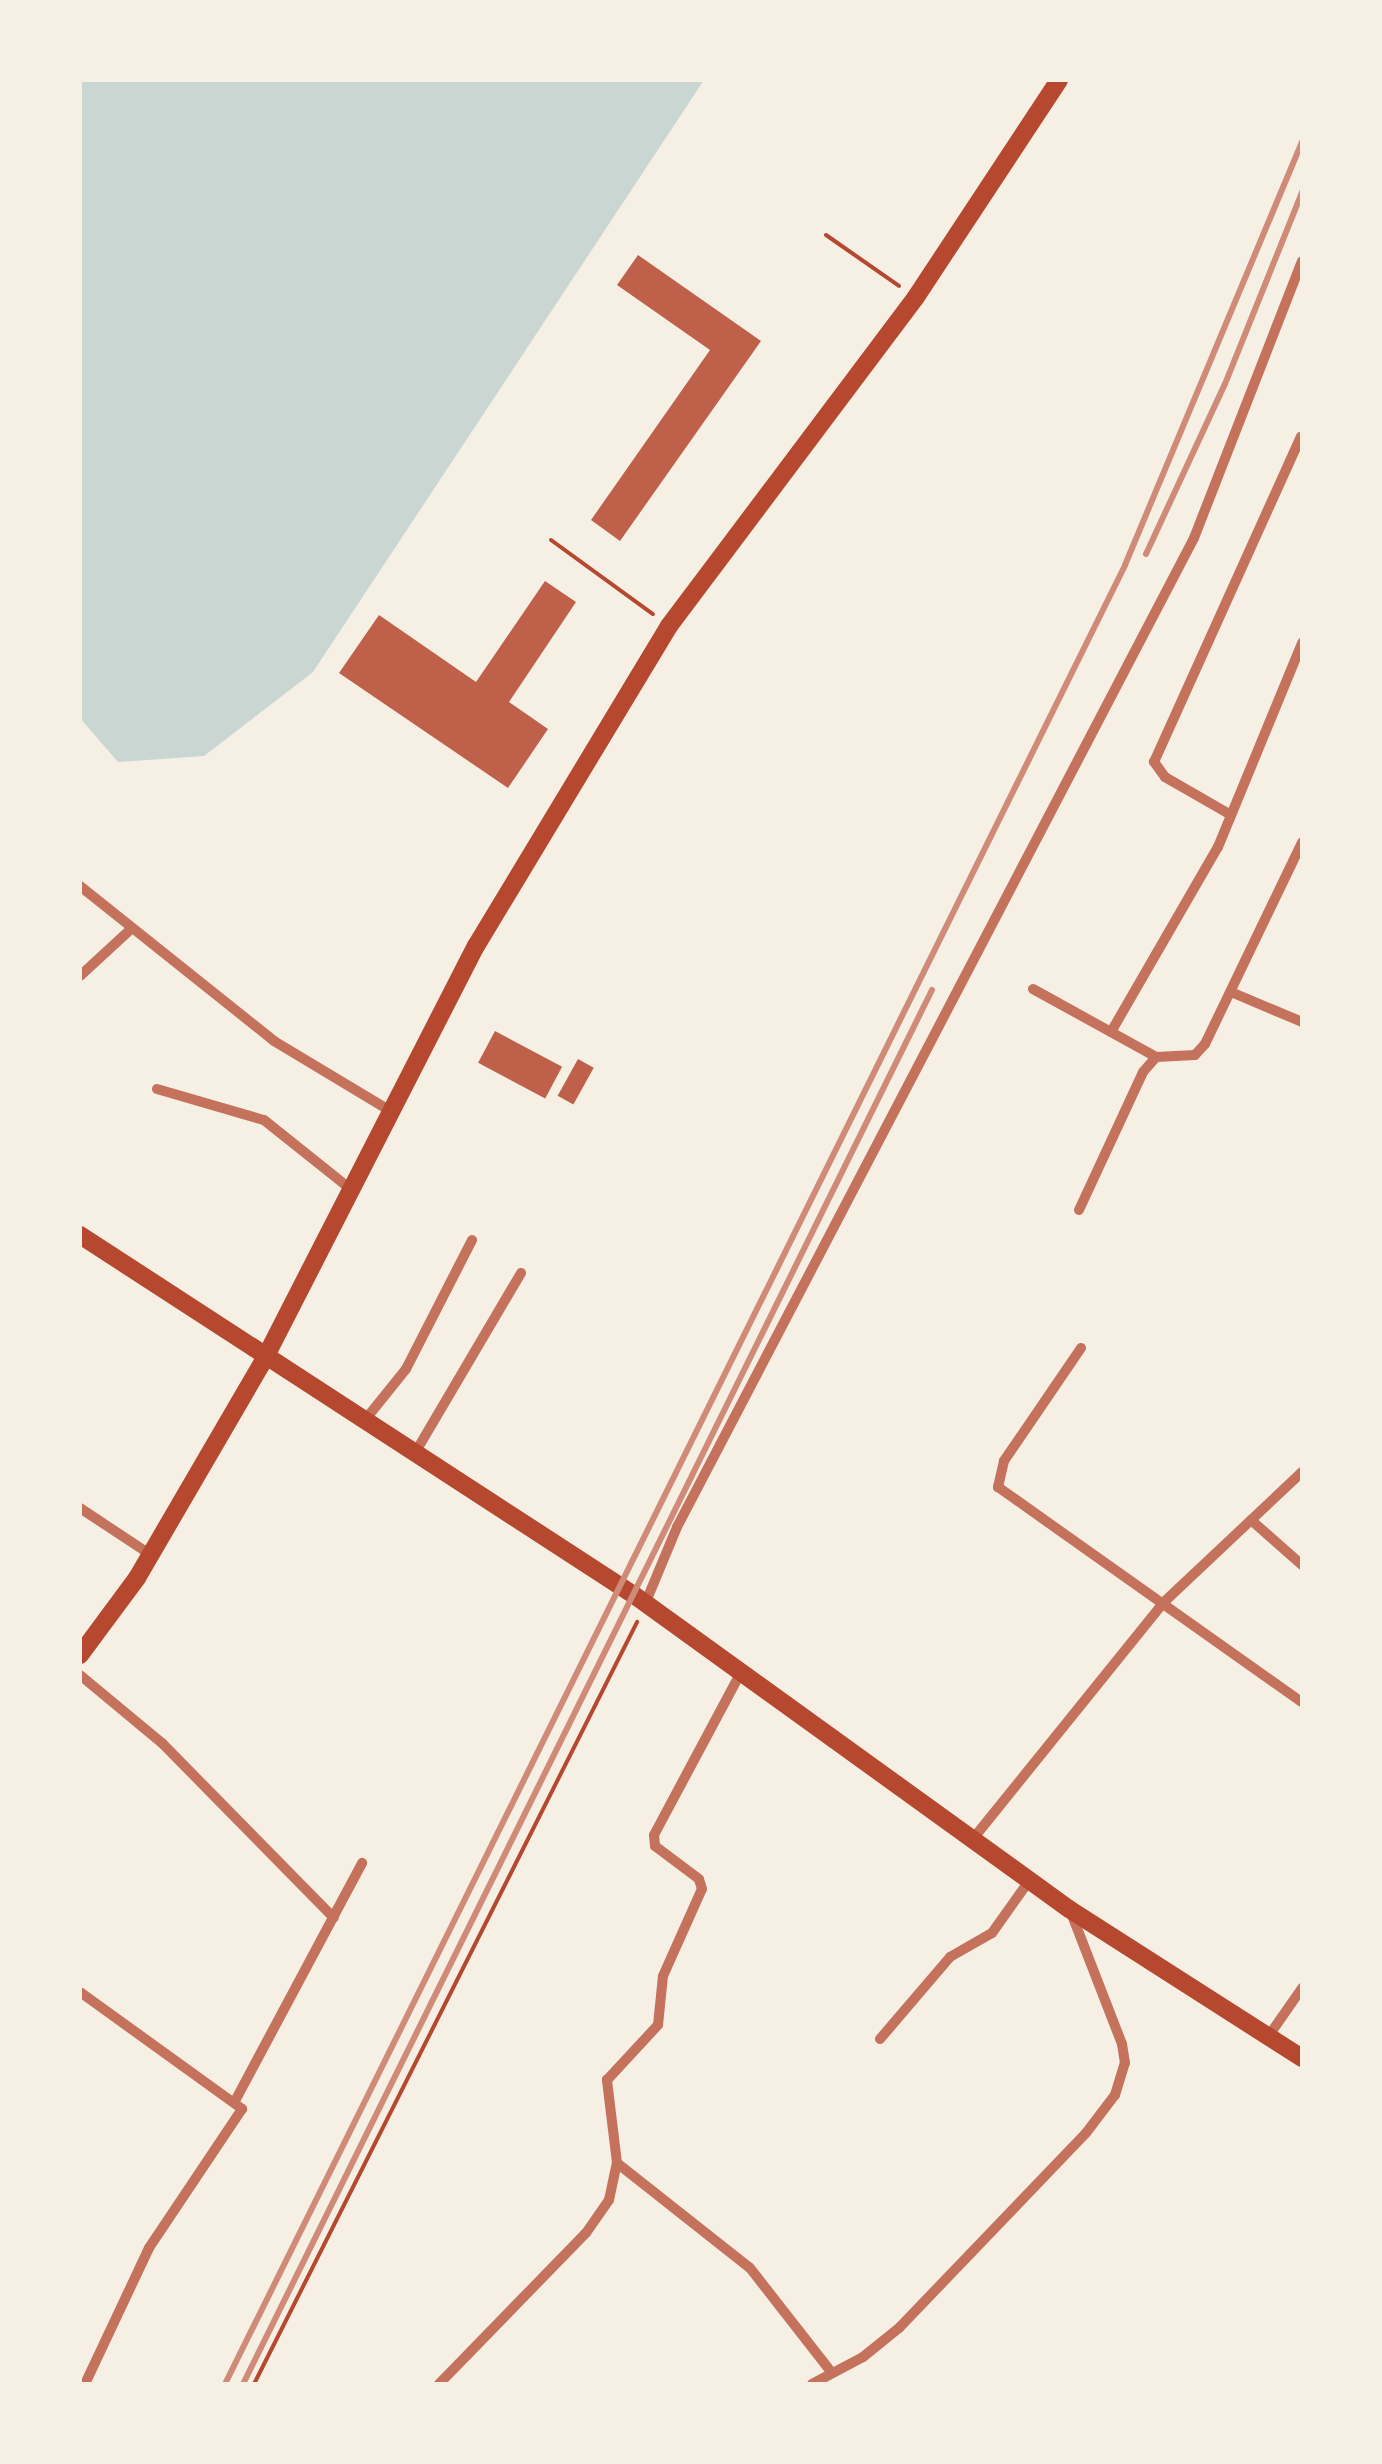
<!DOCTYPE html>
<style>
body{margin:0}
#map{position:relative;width:1382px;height:2464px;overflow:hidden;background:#f6efe4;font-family:Helvetica,sans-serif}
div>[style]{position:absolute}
.water>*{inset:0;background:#c9d6d2}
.building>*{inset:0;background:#bf614a;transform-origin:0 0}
.path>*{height:4px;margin:-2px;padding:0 2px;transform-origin:2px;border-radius:2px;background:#b5482f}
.minor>*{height:10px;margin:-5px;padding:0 5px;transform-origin:5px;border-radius:5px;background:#c5725c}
.primary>*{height:18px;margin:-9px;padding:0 9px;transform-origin:9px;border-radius:9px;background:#b5482f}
.rail>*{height:6px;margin:-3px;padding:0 3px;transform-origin:3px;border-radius:3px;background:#cf8b77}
span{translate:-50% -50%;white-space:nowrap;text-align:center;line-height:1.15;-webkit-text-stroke:8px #f6efe4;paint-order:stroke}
.frame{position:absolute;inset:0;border:82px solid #f6efe4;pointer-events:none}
</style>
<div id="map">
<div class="water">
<i style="clip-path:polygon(80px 80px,704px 80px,313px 672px,204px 756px,118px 762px,80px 718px)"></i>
</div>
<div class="building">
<i style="clip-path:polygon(638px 255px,761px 341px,620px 541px,591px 520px,710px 350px,617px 285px)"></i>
<i style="clip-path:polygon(545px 581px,576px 602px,509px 702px,548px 729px,508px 788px,339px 673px,379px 615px,476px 682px)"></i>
<i style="left:495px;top:1031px;width:76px;height:36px;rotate:28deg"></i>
<i style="left:578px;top:1059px;width:18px;height:42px;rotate:29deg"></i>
</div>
<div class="path">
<i style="left:826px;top:235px;width:89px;rotate:34.9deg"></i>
<i style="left:551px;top:540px;width:126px;rotate:36deg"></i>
<i style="left:254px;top:2384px;width:853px;rotate:-63.31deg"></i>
</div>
<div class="minor">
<i style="left:1231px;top:815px;width:76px;rotate:-150.1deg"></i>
<i style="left:1165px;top:777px;width:19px;rotate:-126deg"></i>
<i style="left:1154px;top:762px;width:357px;rotate:-65.7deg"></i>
<i style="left:80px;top:886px;width:248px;rotate:38.6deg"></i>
<i style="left:274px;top:1041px;width:140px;rotate:31deg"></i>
<i style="left:80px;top:976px;width:69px;rotate:-42.7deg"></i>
<i style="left:1033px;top:989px;width:141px;rotate:28.9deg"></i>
<i style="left:1231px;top:992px;width:77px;rotate:22.9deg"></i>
<i style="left:1111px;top:1032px;width:214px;rotate:-60deg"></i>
<i style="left:1218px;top:847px;width:221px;rotate:-67.6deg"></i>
<i style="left:157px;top:1089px;width:111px;rotate:16.2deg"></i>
<i style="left:264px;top:1120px;width:114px;rotate:38.6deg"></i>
<i style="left:1079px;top:1210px;width:152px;rotate:-65.1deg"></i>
<i style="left:1143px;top:1072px;width:20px;rotate:-49deg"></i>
<i style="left:1156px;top:1057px;width:39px;rotate:-3deg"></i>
<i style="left:1195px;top:1055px;width:15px;rotate:-48deg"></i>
<i style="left:1205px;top:1044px;width:224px;rotate:-64.3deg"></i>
<i style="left:1081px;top:1348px;width:137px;rotate:124.3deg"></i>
<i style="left:1004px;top:1461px;width:27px;rotate:103deg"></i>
<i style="left:998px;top:1487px;width:372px;rotate:35.3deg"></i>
<i style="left:365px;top:1420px;width:65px;rotate:-51.2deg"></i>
<i style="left:406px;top:1369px;width:145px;rotate:-62.9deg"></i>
<i style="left:415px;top:1453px;width:209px;rotate:-59.5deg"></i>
<i style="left:80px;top:1508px;width:85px;rotate:33.5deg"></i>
<i style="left:1251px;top:1520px;width:68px;rotate:41.4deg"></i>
<i style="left:645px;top:1604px;width:83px;rotate:-67.4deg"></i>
<i style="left:677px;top:1527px;width:1116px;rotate:-62.4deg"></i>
<i style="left:1194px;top:538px;width:297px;rotate:-68.7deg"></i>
<i style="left:80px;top:1675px;width:107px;rotate:39.7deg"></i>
<i style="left:162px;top:1743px;width:245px;rotate:45.5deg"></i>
<i style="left:972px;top:1840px;width:304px;rotate:-51.1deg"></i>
<i style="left:1163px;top:1603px;width:191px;rotate:-43.3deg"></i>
<i style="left:80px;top:1992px;width:200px;rotate:35.8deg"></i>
<i style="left:242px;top:2109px;width:167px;rotate:123.8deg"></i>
<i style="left:149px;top:2248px;width:150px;rotate:115.2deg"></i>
<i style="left:1268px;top:2037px;width:60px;rotate:-55.2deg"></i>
<i style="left:880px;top:2039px;width:108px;rotate:-49.5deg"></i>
<i style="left:950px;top:1957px;width:48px;rotate:-29.7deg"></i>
<i style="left:992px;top:1933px;width:64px;rotate:-54.6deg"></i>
<i style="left:235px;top:2101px;width:270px;rotate:-61.9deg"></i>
<i style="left:617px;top:2163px;width:169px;rotate:38.3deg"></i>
<i style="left:750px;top:2268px;width:133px;rotate:52deg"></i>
<i style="left:439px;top:2384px;width:211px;rotate:-45.8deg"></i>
<i style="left:586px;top:2233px;width:40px;rotate:-55.1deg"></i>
<i style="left:609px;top:2200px;width:38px;rotate:-78deg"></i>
<i style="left:617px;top:2163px;width:84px;rotate:-96.9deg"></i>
<i style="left:607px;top:2080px;width:75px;rotate:-47.2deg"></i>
<i style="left:658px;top:2025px;width:49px;rotate:-84.2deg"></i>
<i style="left:663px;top:1976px;width:95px;rotate:-65.9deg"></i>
<i style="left:702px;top:1889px;width:10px;rotate:-107deg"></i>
<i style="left:699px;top:1879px;width:55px;rotate:-143.1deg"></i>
<i style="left:655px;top:1846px;width:11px;rotate:-95deg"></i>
<i style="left:654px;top:1835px;width:187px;rotate:-61.9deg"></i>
<i style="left:812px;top:2384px;width:58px;rotate:-27.9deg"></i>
<i style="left:863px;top:2357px;width:46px;rotate:-38.9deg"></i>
<i style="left:899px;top:2328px;width:270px;rotate:-46.2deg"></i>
<i style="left:1086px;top:2133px;width:48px;rotate:-52.7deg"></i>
<i style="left:1115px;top:2095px;width:34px;rotate:-73deg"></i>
<i style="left:1125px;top:2063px;width:19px;rotate:-99deg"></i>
<i style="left:1122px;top:2044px;width:138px;rotate:-111.2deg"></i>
</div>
<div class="primary">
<i style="left:80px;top:1235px;width:661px;rotate:33.02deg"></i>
<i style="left:634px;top:1595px;width:536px;rotate:35.82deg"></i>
<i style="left:1069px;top:1909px;width:277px;rotate:32.6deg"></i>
<i style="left:80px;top:1655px;width:96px;rotate:-53.5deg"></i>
<i style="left:137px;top:1578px;width:257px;rotate:-59.8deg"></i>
<i style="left:266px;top:1356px;width:461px;rotate:-62.9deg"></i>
<i style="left:476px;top:946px;width:374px;rotate:-58.9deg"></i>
<i style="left:669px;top:626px;width:411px;rotate:-53.1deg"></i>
<i style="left:916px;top:297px;width:260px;rotate:-56.6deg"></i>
</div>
<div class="rail">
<i style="left:1146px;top:554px;width:187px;rotate:-65.1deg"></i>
<i style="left:1225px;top:384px;width:207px;rotate:-68.1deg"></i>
<i style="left:225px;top:2384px;width:2029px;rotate:-63.67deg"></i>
<i style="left:1125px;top:565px;width:459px;rotate:-67.3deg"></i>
<i style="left:243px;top:2384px;width:1555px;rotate:-63.7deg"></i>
</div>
<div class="frame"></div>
</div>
